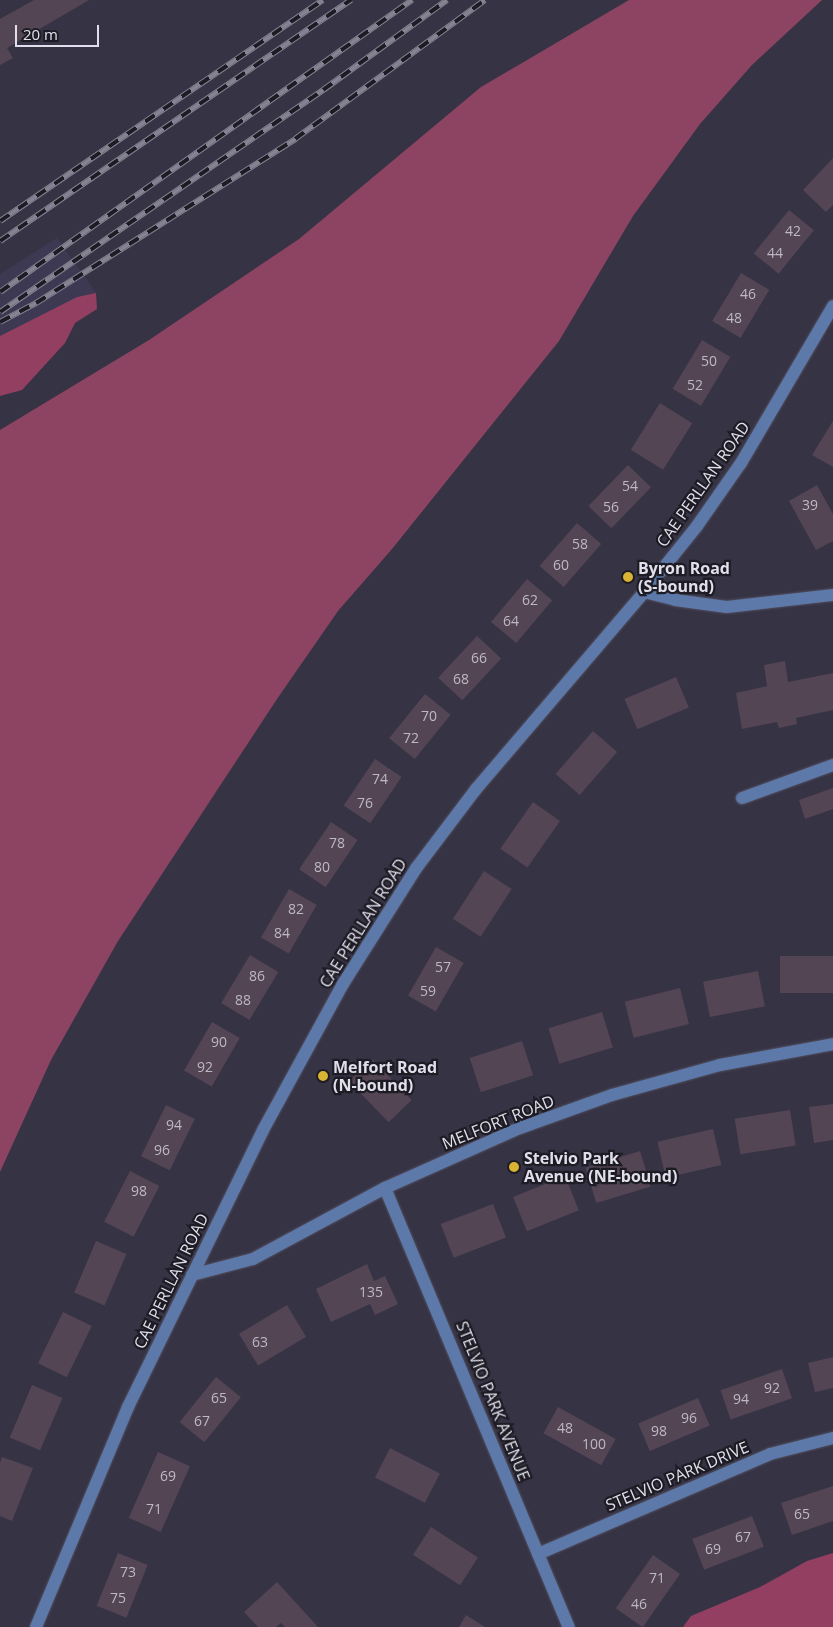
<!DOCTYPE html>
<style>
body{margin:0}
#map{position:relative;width:833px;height:1627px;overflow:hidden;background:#363345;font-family:"Open Sans",sans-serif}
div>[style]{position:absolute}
.built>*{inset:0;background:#3e3952}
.green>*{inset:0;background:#8d4462}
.forest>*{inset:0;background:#933f62}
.building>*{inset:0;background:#544555;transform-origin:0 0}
.roads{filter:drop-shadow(0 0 1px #514f60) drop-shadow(0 0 1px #514f60)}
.minor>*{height:12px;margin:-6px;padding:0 6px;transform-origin:6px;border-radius:6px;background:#5d79a9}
.rail>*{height:5.5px;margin-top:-2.75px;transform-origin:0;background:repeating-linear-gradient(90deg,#1d1c24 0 11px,#858291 0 22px);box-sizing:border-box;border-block:1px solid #858291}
.dots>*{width:14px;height:14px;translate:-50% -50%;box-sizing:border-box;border:2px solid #1d1c24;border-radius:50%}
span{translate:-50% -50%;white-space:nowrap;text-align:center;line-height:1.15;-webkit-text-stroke:4.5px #1d1c24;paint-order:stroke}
.number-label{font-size:14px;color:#beb8c6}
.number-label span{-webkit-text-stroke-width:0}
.street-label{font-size:16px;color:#e1dfeb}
.poi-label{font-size:16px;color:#e1dfeb;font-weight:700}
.left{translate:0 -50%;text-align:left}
.scale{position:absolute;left:15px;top:25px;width:84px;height:22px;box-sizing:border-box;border:2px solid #e1dfeb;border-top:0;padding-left:6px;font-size:15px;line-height:18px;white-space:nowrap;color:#e1dfeb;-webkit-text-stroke:4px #1d1c24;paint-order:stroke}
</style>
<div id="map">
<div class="built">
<i style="clip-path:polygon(57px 238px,96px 293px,77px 297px,0 336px,0 274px)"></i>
</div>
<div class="green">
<i style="clip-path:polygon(629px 0,822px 0,752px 65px,700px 124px,633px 216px,559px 341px,392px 549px,338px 611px,277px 699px,118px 941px,51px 1060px,0 1172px,0 430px,149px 340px,299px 239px,481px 87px)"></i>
</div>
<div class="forest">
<i style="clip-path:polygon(96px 293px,97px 309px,75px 323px,65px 343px,22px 390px,0 396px,0 336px,77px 297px)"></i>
<i style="clip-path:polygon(833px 1553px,833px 1627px,683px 1627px,691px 1616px,760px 1587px,807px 1561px)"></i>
</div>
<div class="building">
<i style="clip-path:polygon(34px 0,89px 0,7px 48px,13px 58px,0 65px,0 19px)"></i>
<i style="clip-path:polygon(833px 158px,833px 205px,826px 212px,803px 190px)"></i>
<i style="left:789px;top:210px;width:32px;height:56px;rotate:39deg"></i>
<i style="left:741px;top:273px;width:33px;height:56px;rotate:31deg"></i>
<i style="left:702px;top:340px;width:33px;height:57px;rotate:31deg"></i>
<i style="left:660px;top:403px;width:38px;height:55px;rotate:32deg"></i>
<i style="clip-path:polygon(833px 421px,833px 467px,812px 455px)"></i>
<i style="left:628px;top:465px;width:32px;height:57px;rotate:44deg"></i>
<i style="clip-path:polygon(817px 485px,833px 514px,833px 541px,816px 550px,789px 501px)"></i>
<i style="left:577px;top:523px;width:32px;height:57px;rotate:41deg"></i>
<i style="left:527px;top:579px;width:33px;height:56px;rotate:40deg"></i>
<i style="left:477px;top:636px;width:33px;height:57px;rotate:43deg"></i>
<i style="clip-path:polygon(785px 661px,788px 682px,833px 673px,833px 710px,796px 718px,797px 724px,779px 728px,777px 722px,742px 729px,736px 693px,767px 686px,764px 665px)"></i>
<i style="left:676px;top:677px;width:33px;height:56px;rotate:67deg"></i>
<i style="left:425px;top:694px;width:33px;height:57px;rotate:39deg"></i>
<i style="left:593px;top:731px;width:32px;height:57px;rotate:41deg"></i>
<i style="left:375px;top:759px;width:32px;height:56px;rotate:34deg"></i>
<i style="clip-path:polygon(833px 788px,833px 809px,805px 819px,799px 800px)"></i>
<i style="left:533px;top:802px;width:33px;height:57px;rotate:35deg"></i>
<i style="left:331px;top:822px;width:32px;height:57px;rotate:34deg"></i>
<i style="left:484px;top:871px;width:33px;height:57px;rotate:33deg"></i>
<i style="left:289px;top:889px;width:32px;height:56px;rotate:30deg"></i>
<i style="left:436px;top:947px;width:32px;height:56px;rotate:30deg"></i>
<i style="left:250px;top:955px;width:33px;height:56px;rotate:31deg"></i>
<i style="left:833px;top:956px;width:37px;height:53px;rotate:90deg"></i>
<i style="left:758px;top:971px;width:36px;height:56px;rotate:79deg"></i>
<i style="left:680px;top:988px;width:37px;height:57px;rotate:76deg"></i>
<i style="left:602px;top:1012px;width:37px;height:56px;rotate:73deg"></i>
<i style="left:212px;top:1022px;width:32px;height:56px;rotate:30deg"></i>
<i style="left:522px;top:1041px;width:36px;height:55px;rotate:72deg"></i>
<i style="left:372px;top:1059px;width:57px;height:32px;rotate:46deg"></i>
<i style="clip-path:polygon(833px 1104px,833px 1140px,814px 1143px,809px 1107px)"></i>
<i style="left:166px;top:1105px;width:32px;height:57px;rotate:26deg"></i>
<i style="left:790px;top:1110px;width:36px;height:56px;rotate:81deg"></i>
<i style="left:713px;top:1129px;width:37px;height:57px;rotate:77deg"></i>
<i style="left:640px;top:1151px;width:37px;height:57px;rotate:73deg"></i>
<i style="left:130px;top:1171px;width:33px;height:57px;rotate:27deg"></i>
<i style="left:565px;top:1176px;width:37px;height:56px;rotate:68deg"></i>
<i style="left:493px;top:1204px;width:36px;height:56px;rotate:69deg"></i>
<i style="left:96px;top:1241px;width:33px;height:56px;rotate:23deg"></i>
<i style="clip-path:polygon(367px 1264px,374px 1281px,385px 1276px,398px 1304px,375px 1315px,370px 1304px,331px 1322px,316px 1289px)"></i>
<i style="left:287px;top:1305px;width:37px;height:56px;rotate:59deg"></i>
<i style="left:63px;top:1312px;width:32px;height:57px;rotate:26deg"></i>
<i style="clip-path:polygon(833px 1357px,833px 1388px,815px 1392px,808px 1363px)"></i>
<i style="left:782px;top:1369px;width:31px;height:65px;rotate:71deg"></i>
<i style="left:216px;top:1377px;width:32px;height:58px;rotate:39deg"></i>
<i style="left:32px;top:1385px;width:33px;height:57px;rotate:23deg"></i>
<i style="left:698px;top:1398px;width:30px;height:65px;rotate:67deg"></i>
<i style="left:558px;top:1407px;width:66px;height:30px;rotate:29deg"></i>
<i style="left:390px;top:1448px;width:56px;height:33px;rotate:27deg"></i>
<i style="left:158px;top:1452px;width:35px;height:72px;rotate:24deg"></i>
<i style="clip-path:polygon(2px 1457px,33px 1468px,12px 1521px,0 1516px,0 1463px)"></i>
<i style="clip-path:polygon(833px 1486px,833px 1521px,792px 1535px,781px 1503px)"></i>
<i style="left:752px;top:1516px;width:33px;height:64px;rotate:69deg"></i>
<i style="left:431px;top:1527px;width:56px;height:33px;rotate:33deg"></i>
<i style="left:118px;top:1553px;width:32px;height:57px;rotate:22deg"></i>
<i style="left:653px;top:1555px;width:33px;height:65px;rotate:35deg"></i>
<i style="clip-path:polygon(277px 1582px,318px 1627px,285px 1627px,281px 1623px,276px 1627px,258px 1627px,244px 1612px)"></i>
<i style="clip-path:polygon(466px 1615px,485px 1627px,459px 1627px)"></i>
</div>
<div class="roads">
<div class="minor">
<i style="left:644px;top:592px;width:32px;rotate:14deg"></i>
<i style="left:675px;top:600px;width:52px;rotate:7.7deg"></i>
<i style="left:727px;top:607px;width:107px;rotate:-6.5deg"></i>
<i style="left:742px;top:798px;width:97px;rotate:-19.9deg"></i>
<i style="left:385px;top:1188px;width:476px;rotate:67.3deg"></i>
<i style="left:192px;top:1275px;width:63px;rotate:-14.7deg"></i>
<i style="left:253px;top:1259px;width:150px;rotate:-28.3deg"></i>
<i style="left:385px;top:1188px;width:148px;rotate:-24deg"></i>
<i style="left:520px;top:1128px;width:98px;rotate:-19.7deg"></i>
<i style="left:612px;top:1095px;width:112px;rotate:-15.5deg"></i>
<i style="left:720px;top:1065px;width:115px;rotate:-10.5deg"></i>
<i style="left:538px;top:1554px;width:253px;rotate:-23.3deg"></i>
<i style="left:770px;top:1454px;width:65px;rotate:-14.3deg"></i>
<i style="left:36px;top:1627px;width:238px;rotate:-67.3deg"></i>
<i style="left:128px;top:1407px;width:308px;rotate:-64deg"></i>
<i style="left:263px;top:1130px;width:166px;rotate:-61.3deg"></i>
<i style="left:343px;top:984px;width:138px;rotate:-57.7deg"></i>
<i style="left:417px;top:867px;width:98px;rotate:-52.9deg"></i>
<i style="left:476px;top:789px;width:259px;rotate:-49.5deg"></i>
<i style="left:644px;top:592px;width:85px;rotate:-51.2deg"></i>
<i style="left:697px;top:526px;width:77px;rotate:-55.1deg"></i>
<i style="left:741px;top:463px;width:182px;rotate:-59.6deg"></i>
</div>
</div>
<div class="rail">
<i style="left:0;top:221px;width:391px;rotate:-34.4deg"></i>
<i style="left:0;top:241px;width:426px;rotate:-34.5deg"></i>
<i style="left:0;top:292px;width:505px;rotate:-35.33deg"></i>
<i style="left:0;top:312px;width:392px;rotate:-34.5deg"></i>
<i style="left:323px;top:90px;width:153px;rotate:-36deg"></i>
<i style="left:0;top:322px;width:41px;rotate:-27.8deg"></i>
<i style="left:36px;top:303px;width:307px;rotate:-32.3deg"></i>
<i style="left:295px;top:139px;width:235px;rotate:-36.2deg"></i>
</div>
<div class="dots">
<i style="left:628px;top:577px;background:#d9b334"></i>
<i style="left:323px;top:1076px;background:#d9b334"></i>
<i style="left:514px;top:1167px;background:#d9b334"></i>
</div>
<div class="number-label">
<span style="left:793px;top:231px">42</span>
<span style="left:775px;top:253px">44</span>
<span style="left:748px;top:294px">46</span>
<span style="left:734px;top:318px">48</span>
<span style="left:709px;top:361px">50</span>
<span style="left:695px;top:385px">52</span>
<span style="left:630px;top:486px">54</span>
<span style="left:810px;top:505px">39</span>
<span style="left:611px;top:507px">56</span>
<span style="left:580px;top:544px">58</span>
<span style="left:561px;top:565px">60</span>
<span style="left:530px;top:600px">62</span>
<span style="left:511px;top:621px">64</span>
<span style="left:479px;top:658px">66</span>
<span style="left:461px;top:679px">68</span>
<span style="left:429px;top:716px">70</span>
<span style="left:411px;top:738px">72</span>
<span style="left:380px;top:779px">74</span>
<span style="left:365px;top:803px">76</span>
<span style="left:337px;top:843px">78</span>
<span style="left:322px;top:867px">80</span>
<span style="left:296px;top:909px">82</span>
<span style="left:282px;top:933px">84</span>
<span style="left:443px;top:967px">57</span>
<span style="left:257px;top:976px">86</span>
<span style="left:428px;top:991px">59</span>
<span style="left:243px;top:1000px">88</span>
<span style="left:219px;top:1042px">90</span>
<span style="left:205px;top:1067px">92</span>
<span style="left:174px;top:1125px">94</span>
<span style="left:162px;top:1150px">96</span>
<span style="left:139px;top:1191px">98</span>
<span style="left:371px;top:1292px">135</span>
<span style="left:260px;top:1342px">63</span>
<span style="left:772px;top:1388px">92</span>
<span style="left:219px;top:1398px">65</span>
<span style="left:741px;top:1399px">94</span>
<span style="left:689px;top:1418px">96</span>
<span style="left:202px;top:1421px">67</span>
<span style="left:565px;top:1428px">48</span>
<span style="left:659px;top:1431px">98</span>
<span style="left:594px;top:1444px">100</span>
<span style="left:168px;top:1476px">69</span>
<span style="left:154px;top:1509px">71</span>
<span style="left:802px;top:1514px">65</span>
<span style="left:743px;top:1537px">67</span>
<span style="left:713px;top:1549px">69</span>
<span style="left:128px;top:1572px">73</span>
<span style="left:657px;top:1578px">71</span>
<span style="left:118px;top:1598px">75</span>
<span style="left:639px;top:1604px">46</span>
</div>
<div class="street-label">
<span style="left:703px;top:484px;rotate:-55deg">CAE PERLLAN ROAD</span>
<span style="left:363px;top:923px;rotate:-58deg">CAE PERLLAN ROAD</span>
<span style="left:498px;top:1122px;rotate:-22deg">MELFORT ROAD</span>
<span style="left:171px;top:1281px;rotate:-64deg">CAE PERLLAN ROAD</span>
<span style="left:493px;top:1401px;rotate:68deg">STELVIO PARK AVENUE</span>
<span style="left:677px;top:1476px;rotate:-23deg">STELVIO PARK DRIVE</span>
</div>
<div class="poi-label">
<span class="left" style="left:638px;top:577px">Byron Road<br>(S-bound)</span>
<span class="left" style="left:333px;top:1076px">Melfort Road<br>(N-bound)</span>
<span class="left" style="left:524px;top:1167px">Stelvio Park<br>Avenue (NE-bound)</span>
</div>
<div class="scale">20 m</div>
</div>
